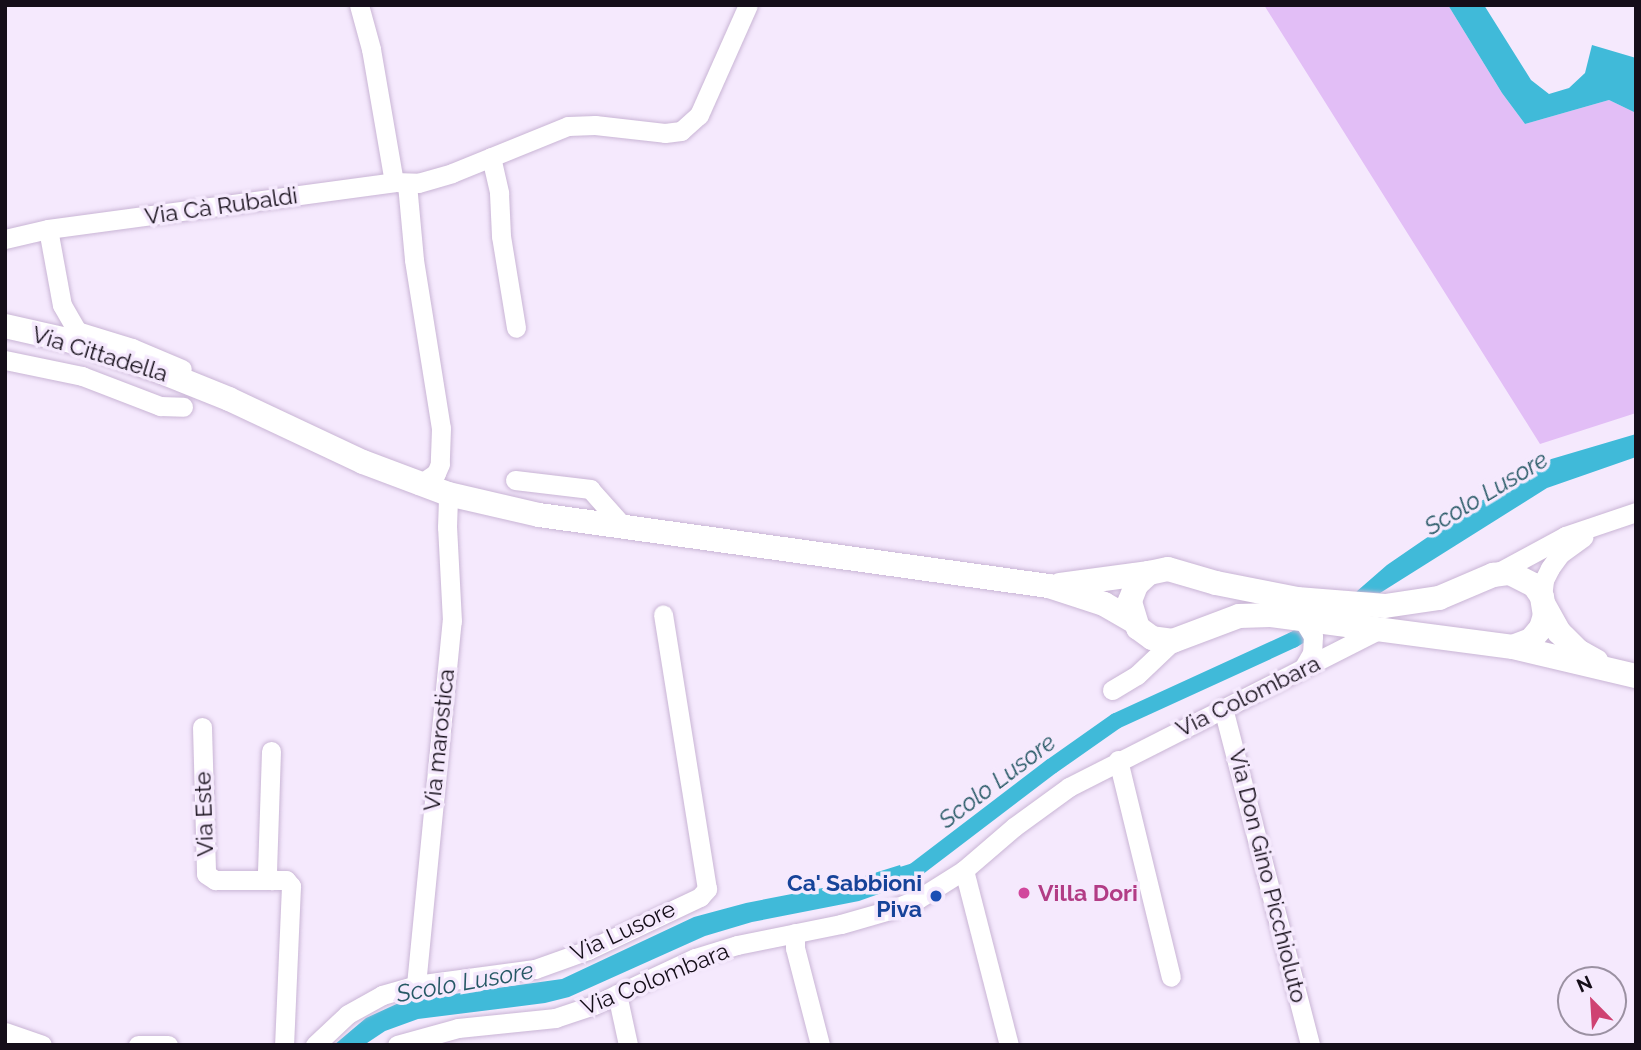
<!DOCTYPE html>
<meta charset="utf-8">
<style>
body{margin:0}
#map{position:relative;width:1641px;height:1050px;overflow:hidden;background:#f5e9fd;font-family:Raleway,sans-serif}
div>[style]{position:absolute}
.green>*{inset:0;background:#e2bef6}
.water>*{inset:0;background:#40bad9}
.canal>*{height:16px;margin:-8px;padding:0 8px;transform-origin:8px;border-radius:8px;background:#40bad9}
.roads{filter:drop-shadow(0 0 2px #c9b5d5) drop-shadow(0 0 2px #c9b5d5)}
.minor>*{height:19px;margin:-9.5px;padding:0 9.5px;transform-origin:9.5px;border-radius:9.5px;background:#fff}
.major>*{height:24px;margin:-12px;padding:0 12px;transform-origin:12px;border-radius:12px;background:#fff}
.dots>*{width:19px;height:19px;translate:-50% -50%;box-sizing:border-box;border:4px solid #f5e9fd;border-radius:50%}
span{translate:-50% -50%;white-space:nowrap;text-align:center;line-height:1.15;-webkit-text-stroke:7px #f5e9fd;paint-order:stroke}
.street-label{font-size:23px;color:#150e19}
.transit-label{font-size:23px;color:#164399;font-weight:700}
.right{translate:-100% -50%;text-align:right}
.hotel-label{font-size:23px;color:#b23c85;font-weight:700}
.left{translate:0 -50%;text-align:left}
.water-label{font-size:24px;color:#265865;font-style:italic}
.frame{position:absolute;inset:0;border:7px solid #150e19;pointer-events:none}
.north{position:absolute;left:1557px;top:966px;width:70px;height:70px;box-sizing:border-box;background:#f5e9fd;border:2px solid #9b91a2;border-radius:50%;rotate:336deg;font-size:19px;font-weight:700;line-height:28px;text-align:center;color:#150e19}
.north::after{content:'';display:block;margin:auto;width:24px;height:32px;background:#cf4272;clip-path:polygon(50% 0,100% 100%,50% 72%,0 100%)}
</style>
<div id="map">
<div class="green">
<i style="clip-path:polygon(1264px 5px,1448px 5px,1502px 93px,1525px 124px,1609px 100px,1636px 113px,1636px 413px,1540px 444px)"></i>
</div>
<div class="water">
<i style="clip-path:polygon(1448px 5px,1484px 5px,1531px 80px,1549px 94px,1569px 88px,1585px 73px,1592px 45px,1636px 58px,1636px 113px,1609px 100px,1525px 124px,1502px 93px)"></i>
<i style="clip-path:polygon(1636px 434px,1636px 457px,1547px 488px,1380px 593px,1356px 592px,1387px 565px,1470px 508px,1548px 460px)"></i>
<i style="clip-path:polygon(900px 865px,907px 884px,859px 901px,752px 922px,705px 936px,569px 997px,545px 1003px,418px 1019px,385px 1031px,364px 1045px,334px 1045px,366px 1018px,403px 1001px,562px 979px,694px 917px,746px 903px,833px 886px)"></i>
</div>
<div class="canal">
<i style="left:885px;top:880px;width:30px;rotate:-17deg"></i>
<i style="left:914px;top:871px;width:173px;rotate:-37.3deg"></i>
<i style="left:1052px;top:766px;width:78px;rotate:-35.1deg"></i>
<i style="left:1116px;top:721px;width:195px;rotate:-24.6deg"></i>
<i style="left:1293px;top:640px;width:29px;rotate:-31deg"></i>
</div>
<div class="roads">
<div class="minor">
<i style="left:359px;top:5px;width:46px;rotate:74.7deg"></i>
<i style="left:371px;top:49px;width:135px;rotate:80.2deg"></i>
<i style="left:491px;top:157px;width:37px;rotate:77deg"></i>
<i style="left:499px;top:193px;width:43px;rotate:87.3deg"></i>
<i style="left:501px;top:236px;width:93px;rotate:80.7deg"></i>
<i style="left:407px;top:184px;width:76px;rotate:84.7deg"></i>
<i style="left:414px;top:260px;width:170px;rotate:80.9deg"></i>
<i style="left:441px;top:428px;width:36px;rotate:92deg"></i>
<i style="left:440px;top:464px;width:10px;rotate:114deg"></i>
<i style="left:436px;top:473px;width:21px;rotate:145deg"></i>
<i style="left:48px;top:229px;width:77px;rotate:79.6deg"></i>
<i style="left:62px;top:305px;width:30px;rotate:60deg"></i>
<i style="left:77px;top:331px;width:58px;rotate:17.2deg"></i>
<i style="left:132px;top:348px;width:54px;rotate:22.8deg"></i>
<i style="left:5px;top:239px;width:44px;rotate:-13.1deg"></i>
<i style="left:48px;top:229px;width:349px;rotate:-7.7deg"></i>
<i style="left:394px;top:182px;width:24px;rotate:2deg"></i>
<i style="left:418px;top:183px;width:35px;rotate:-16deg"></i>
<i style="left:452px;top:173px;width:125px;rotate:-22.1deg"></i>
<i style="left:568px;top:126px;width:27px;rotate:-2deg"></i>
<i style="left:595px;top:125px;width:70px;rotate:6.5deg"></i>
<i style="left:665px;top:133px;width:16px;rotate:-7deg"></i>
<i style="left:681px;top:131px;width:24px;rotate:-42deg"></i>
<i style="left:699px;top:115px;width:120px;rotate:-66deg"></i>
<i style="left:5px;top:360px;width:79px;rotate:11.7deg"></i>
<i style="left:82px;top:376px;width:84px;rotate:21deg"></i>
<i style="left:160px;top:406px;width:23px;rotate:2deg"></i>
<i style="left:515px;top:480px;width:76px;rotate:6.8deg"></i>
<i style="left:590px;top:489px;width:50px;rotate:48.3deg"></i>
<i style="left:1493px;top:575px;width:82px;rotate:-28.4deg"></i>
<i style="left:1565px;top:536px;width:75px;rotate:-18.7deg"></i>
<i style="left:1542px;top:597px;width:17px;rotate:-83deg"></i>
<i style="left:1544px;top:580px;width:13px;rotate:-63deg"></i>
<i style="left:1550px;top:568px;width:17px;rotate:-54deg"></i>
<i style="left:1560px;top:554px;width:29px;rotate:-36deg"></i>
<i style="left:1303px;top:620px;width:19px;rotate:58deg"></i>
<i style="left:1313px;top:636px;width:17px;rotate:93deg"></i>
<i style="left:1312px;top:653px;width:16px;rotate:120deg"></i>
<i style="left:1112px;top:690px;width:29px;rotate:-31deg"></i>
<i style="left:1137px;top:675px;width:50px;rotate:-43.4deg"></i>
<i style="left:1223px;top:708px;width:348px;rotate:75.5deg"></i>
<i style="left:202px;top:727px;width:147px;rotate:88.4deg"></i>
<i style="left:206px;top:874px;width:11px;rotate:34deg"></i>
<i style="left:215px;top:880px;width:57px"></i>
<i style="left:271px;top:751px;width:122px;rotate:91.9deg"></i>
<i style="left:267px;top:873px;width:9px;rotate:54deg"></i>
<i style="left:272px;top:880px;width:14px"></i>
<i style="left:286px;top:880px;width:8px;rotate:50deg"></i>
<i style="left:291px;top:886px;width:159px;rotate:92.5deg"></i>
<i style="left:1118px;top:760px;width:223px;rotate:76.3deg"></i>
<i style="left:964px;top:870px;width:181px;rotate:75.6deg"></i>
<i style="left:795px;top:933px;width:15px;rotate:90deg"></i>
<i style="left:795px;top:948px;width:100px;rotate:75.5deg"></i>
<i style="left:416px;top:985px;width:366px;rotate:-84.4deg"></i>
<i style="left:452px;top:621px;width:94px;rotate:-93deg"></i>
<i style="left:447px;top:527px;width:33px;rotate:-88deg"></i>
<i style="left:617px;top:994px;width:52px;rotate:77.8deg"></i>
<i style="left:5px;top:1032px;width:39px;rotate:19deg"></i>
<i style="left:138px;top:1045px;width:30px"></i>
<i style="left:315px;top:1045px;width:45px;rotate:-43.2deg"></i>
<i style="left:348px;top:1014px;width:39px;rotate:-29deg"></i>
<i style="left:382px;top:995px;width:35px;rotate:-16deg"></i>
<i style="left:416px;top:985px;width:120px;rotate:-7.7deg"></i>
<i style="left:535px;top:969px;width:56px;rotate:-19.7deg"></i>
<i style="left:588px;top:950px;width:124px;rotate:-25.3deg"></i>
<i style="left:700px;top:897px;width:11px;rotate:-49deg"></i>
<i style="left:707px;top:889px;width:278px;rotate:-99.1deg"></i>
<i style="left:397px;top:1045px;width:63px;rotate:-15.6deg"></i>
<i style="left:458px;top:1028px;width:98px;rotate:-5.9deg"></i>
<i style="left:555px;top:1018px;width:41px;rotate:-18.4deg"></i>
<i style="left:594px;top:1005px;width:111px;rotate:-25deg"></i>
<i style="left:695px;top:958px;width:44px;rotate:-17.2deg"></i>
<i style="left:737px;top:945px;width:106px;rotate:-11.4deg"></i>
<i style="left:841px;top:924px;width:54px;rotate:-16.1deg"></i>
<i style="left:893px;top:909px;width:27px;rotate:-22deg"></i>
<i style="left:918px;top:899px;width:54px;rotate:-32.2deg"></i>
<i style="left:964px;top:870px;width:66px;rotate:-40.7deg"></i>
<i style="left:1014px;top:827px;width:68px;rotate:-36deg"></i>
<i style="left:1069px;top:787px;width:345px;rotate:-26.9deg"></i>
</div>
<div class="major">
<i style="left:5px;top:326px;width:68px;rotate:12.8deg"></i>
<i style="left:71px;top:341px;width:96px;rotate:18.8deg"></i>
<i style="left:162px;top:372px;width:72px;rotate:21.9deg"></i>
<i style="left:229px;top:399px;width:148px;rotate:25.2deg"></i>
<i style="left:363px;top:462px;width:91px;rotate:20.6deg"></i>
<i style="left:448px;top:494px;width:93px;rotate:13deg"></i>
<i style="left:539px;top:515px;width:515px;rotate:7.93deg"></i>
<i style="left:1049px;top:586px;width:58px;rotate:18.1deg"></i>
<i style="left:1104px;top:604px;width:36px;rotate:30deg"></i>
<i style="left:1168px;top:569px;width:50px;rotate:16.3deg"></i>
<i style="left:1216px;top:583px;width:83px;rotate:11.2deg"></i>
<i style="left:1297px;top:599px;width:88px;rotate:4.5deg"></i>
<i style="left:1385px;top:606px;width:55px;rotate:-8.4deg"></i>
<i style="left:1439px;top:598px;width:59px;rotate:-23.1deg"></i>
<i style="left:1493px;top:575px;width:17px;rotate:-7deg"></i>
<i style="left:1510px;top:573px;width:27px;rotate:27deg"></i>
<i style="left:1534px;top:585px;width:14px;rotate:56deg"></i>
<i style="left:1542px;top:597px;width:18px;rotate:81deg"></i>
<i style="left:1545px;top:615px;width:14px;rotate:107deg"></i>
<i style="left:1541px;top:628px;width:16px;rotate:130deg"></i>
<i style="left:1531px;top:640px;width:19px;rotate:159deg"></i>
<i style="left:1513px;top:647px;width:244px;rotate:-172.5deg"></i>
<i style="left:1271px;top:615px;width:32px;rotate:178deg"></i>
<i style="left:1239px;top:616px;width:71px;rotate:159.3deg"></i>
<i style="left:1173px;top:641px;width:21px;rotate:-172deg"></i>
<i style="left:1152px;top:638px;width:17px;rotate:-144deg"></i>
<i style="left:1138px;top:628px;width:28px;rotate:-107deg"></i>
<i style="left:1130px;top:601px;width:17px;rotate:-69deg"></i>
<i style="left:1136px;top:585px;width:18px;rotate:-43deg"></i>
<i style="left:1149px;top:573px;width:19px;rotate:-12deg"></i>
<i style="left:1060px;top:585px;width:90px;rotate:-7.7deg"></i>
<i style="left:1544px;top:605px;width:31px;rotate:61deg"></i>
<i style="left:1559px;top:632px;width:27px;rotate:45deg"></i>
<i style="left:1578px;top:651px;width:21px;rotate:29deg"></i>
<i style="left:1513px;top:647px;width:126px;rotate:13.3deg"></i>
</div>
</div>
<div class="dots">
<i style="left:1024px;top:893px;background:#d1479c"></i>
<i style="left:936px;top:896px;background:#1a4fb4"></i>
</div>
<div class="street-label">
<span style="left:221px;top:206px;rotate:-8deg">Via Cà Rubaldi</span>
<span style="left:100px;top:354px;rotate:17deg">Via Cittadella</span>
<span style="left:1248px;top:696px;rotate:-26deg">Via Colombara</span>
<span style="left:439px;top:740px;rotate:-84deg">Via marostica</span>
<span style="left:204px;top:814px;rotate:-92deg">Via Este</span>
<span style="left:1268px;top:876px;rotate:76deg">Via Don Gino Picchioluto</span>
<span style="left:623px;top:931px;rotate:-25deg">Via Lusore</span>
<span style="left:655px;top:979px;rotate:-22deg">Via Colombara</span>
</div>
<div class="transit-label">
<span class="right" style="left:922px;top:896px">Ca' Sabbioni<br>Piva</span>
</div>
<div class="hotel-label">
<span class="left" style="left:1038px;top:893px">Villa Dori</span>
</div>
<div class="water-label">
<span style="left:1486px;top:493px;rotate:-31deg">Scolo Lusore</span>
<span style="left:997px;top:781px;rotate:-37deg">Scolo Lusore</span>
<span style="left:465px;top:982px;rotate:-10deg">Scolo Lusore</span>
</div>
<div class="frame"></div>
<div class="north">N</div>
</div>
